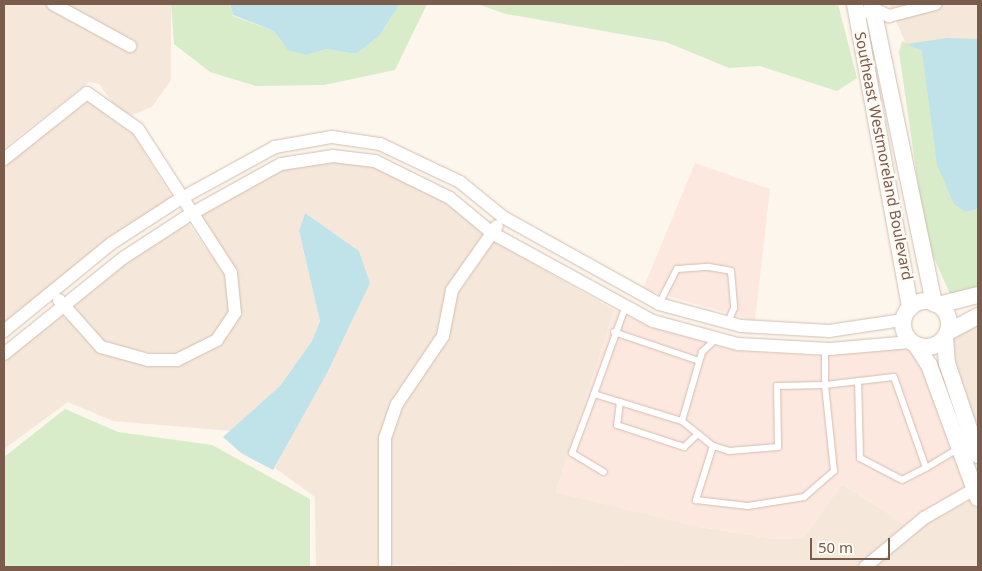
<!DOCTYPE html>
<style>
body{margin:0}
#map{position:relative;width:982px;height:571px;overflow:hidden;background:#fdf6ec;font-family:"Noto Sans",sans-serif}
div>[style]{position:absolute}
.residential>*{inset:0;background:#f5e8da}
.commercial>*{inset:0;background:#fde8e0}
.green>*{inset:0;background:#d8ecc9}
.water>*{inset:0;background:#bfe3e8}
.roads{filter:drop-shadow(0 0 1px #d1beb0) drop-shadow(0 0 1px #d1beb0)}
.service>*{height:6px;margin:-3px;padding:0 3px;transform-origin:3px;border-radius:3px;background:#fff}
.minor>*{height:12px;margin:-6px;padding:0 6px;transform-origin:6px;border-radius:6px;background:#fff}
.tertiary>*{height:16px;margin:-8px;padding:0 8px;transform-origin:8px;border-radius:8px;background:#fff}
.tertiary>.ring{margin:-8px;padding:0;box-sizing:content-box;background:none;border:16px solid #fff;border-radius:50%}
span{translate:-50% -50%;white-space:nowrap;text-align:center;line-height:1.15;-webkit-text-stroke:5px #fffaf3;paint-order:stroke}
.street-label{font-size:15px;color:#7a5c4d}
.frame{position:absolute;inset:0;border:5px solid #7a5c4d;pointer-events:none}
.scale{position:absolute;left:810px;top:538px;width:80px;height:22px;box-sizing:border-box;border:2px solid #7a5c4d;border-top:0;padding-left:6px;font-size:15px;line-height:18px;white-space:nowrap;color:#7a5c4d;-webkit-text-stroke:4px #fffaf3;paint-order:stroke}
</style>
<div id="map">
<div class="residential">
<i style="clip-path:polygon(4px 4px,171px 4px,171px 80px,152px 107px,129px 116px,114px 105px,99px 84px,89px 82px,4px 148px)"></i>
<i style="clip-path:polygon(889px 4px,978px 4px,978px 39px,906px 44px)"></i>
<i style="clip-path:polygon(87px 101px,133px 134px,172px 197px,4px 323px,4px 166px)"></i>
<i style="clip-path:polygon(332px 162px,373px 167px,447px 203px,485px 234px,438px 334px,393px 400px,380px 567px,316px 567px,315px 497px,275px 468px,370px 283px,359px 251px,305px 213px,299px 232px,320px 321px,312px 341px,280px 386px,239px 425px,231px 431px,113px 421px,68px 402px,4px 449px,4px 361px,63px 315px,99px 353px,146px 365px,179px 365px,219px 346px,239px 317px,237px 272px,198px 217px,283px 170px)"></i>
<i style="clip-path:polygon(188px 223px,226px 276px,229px 312px,214px 336px,177px 353px,149px 353px,104px 342px,73px 307px,126px 263px)"></i>
<i style="clip-path:polygon(494px 241px,614px 310px,556px 492px,700px 527px,775px 539px,803px 538px,842px 484px,906px 525px,857px 567px,391px 565px,391px 439px,402px 407px,448px 339px,458px 293px)"></i>
<i style="clip-path:polygon(978px 322px,978px 438px,952px 362px,952px 336px)"></i>
<i style="clip-path:polygon(972px 499px,978px 511px,978px 567px,873px 567px,927px 523px)"></i>
</div>
<div class="commercial">
<i style="clip-path:polygon(695px 163px,770px 189px,755px 321px,643px 289px)"></i>
<i style="clip-path:polygon(614px 310px,651px 327px,737px 351px,820px 356px,909px 348px,924px 368px,966px 487px,906px 525px,842px 484px,803px 538px,775px 539px,700px 527px,556px 492px)"></i>
</div>
<div class="green">
<i style="clip-path:polygon(171px 4px,230px 4px,233px 16px,274px 31px,282px 42px,307px 55px,326px 49px,356px 54px,379px 36px,400px 4px,427px 4px,395px 70px,324px 85px,256px 86px,210px 72px,174px 44px)"></i>
<i style="clip-path:polygon(477px 4px,838px 4px,857px 78px,837px 91px,760px 66px,729px 68px,666px 42px,506px 14px)"></i>
<i style="clip-path:polygon(902px 41px,922px 51px,966px 212px,978px 209px,978px 288px,951px 296px,926px 240px,899px 52px)"></i>
<i style="clip-path:polygon(65px 409px,118px 432px,212px 445px,310px 499px,310px 567px,4px 567px,4px 457px)"></i>
</div>
<div class="water">
<i style="clip-path:polygon(230px 4px,400px 4px,379px 36px,356px 54px,326px 49px,307px 55px,288px 50px,274px 31px,233px 15px)"></i>
<i style="clip-path:polygon(947px 38px,978px 39px,978px 209px,966px 212px,954px 204px,937px 165px,922px 51px,906px 44px)"></i>
<i style="clip-path:polygon(305px 213px,359px 251px,370px 283px,327px 373px,273px 470px,241px 453px,223px 437px,280px 386px,312px 341px,320px 321px,299px 231px)"></i>
</div>
<div class="roads">
<div class="service">
<i style="left:659px;top:304px;width:39px;rotate:-63deg"></i>
<i style="left:677px;top:269px;width:32px;rotate:-4deg"></i>
<i style="left:709px;top:267px;width:22px;rotate:10deg"></i>
<i style="left:731px;top:271px;width:37px;rotate:85deg"></i>
<i style="left:734px;top:308px;width:15px;rotate:113deg"></i>
<i style="left:625px;top:308px;width:91px;rotate:109.8deg"></i>
<i style="left:594px;top:394px;width:92px;rotate:17.1deg"></i>
<i style="left:682px;top:421px;width:40px;rotate:39deg"></i>
<i style="left:713px;top:446px;width:17px;rotate:17deg"></i>
<i style="left:729px;top:451px;width:49px;rotate:-4.7deg"></i>
<i style="left:778px;top:447px;width:61px;rotate:-90.9deg"></i>
<i style="left:777px;top:386px;width:48px;rotate:-1.2deg"></i>
<i style="left:825px;top:385px;width:36px;rotate:-90deg"></i>
<i style="left:614px;top:332px;width:90px;rotate:18.8deg"></i>
<i style="left:858px;top:381px;width:77px;rotate:88.5deg"></i>
<i style="left:860px;top:458px;width:47px;rotate:27.6deg"></i>
<i style="left:902px;top:480px;width:27px;rotate:-27deg"></i>
<i style="left:594px;top:394px;width:63px;rotate:110.4deg"></i>
<i style="left:572px;top:453px;width:37px;rotate:31deg"></i>
<i style="left:620px;top:402px;width:23px;rotate:97deg"></i>
<i style="left:617px;top:425px;width:71px;rotate:18.2deg"></i>
<i style="left:684px;top:447px;width:19px;rotate:-43deg"></i>
<i style="left:682px;top:421px;width:72px;rotate:-73.8deg"></i>
<i style="left:702px;top:352px;width:21px;rotate:-43deg"></i>
<i style="left:713px;top:446px;width:57px;rotate:107.5deg"></i>
<i style="left:696px;top:500px;width:52px;rotate:6.6deg"></i>
<i style="left:748px;top:506px;width:57px;rotate:-9.1deg"></i>
<i style="left:804px;top:497px;width:40px;rotate:-41deg"></i>
<i style="left:834px;top:471px;width:86px;rotate:-96deg"></i>
<i style="left:825px;top:385px;width:69px;rotate:-6.6deg"></i>
<i style="left:894px;top:377px;width:96px;rotate:70.6deg"></i>
<i style="left:926px;top:468px;width:37px;rotate:-31deg"></i>
</div>
<div class="minor">
<i style="left:53px;top:4px;width:88px;rotate:28.6deg"></i>
<i style="left:867px;top:12px;width:8px;rotate:-23deg"></i>
<i style="left:874px;top:9px;width:17px;rotate:25deg"></i>
<i style="left:889px;top:16px;width:48px;rotate:-14.6deg"></i>
<i style="left:4px;top:159px;width:106px;rotate:-38.5deg"></i>
<i style="left:87px;top:93px;width:62px;rotate:35.2deg"></i>
<i style="left:138px;top:129px;width:171px;rotate:57.1deg"></i>
<i style="left:231px;top:273px;width:40px;rotate:84.3deg"></i>
<i style="left:235px;top:313px;width:32px;rotate:124deg"></i>
<i style="left:217px;top:340px;width:45px;rotate:153.4deg"></i>
<i style="left:177px;top:360px;width:29px;rotate:180deg"></i>
<i style="left:148px;top:360px;width:49px;rotate:-164.5deg"></i>
<i style="left:101px;top:347px;width:63px;rotate:-131.8deg"></i>
<i style="left:4px;top:331px;width:139px;rotate:-39.2deg"></i>
<i style="left:112px;top:243px;width:81px;rotate:-32.9deg"></i>
<i style="left:180px;top:199px;width:108px;rotate:-28.7deg"></i>
<i style="left:275px;top:147px;width:58px;rotate:-10deg"></i>
<i style="left:332px;top:137px;width:49px;rotate:8.3deg"></i>
<i style="left:380px;top:144px;width:89px;rotate:25.4deg"></i>
<i style="left:460px;top:182px;width:55px;rotate:39.1deg"></i>
<i style="left:503px;top:217px;width:179px;rotate:29.1deg"></i>
<i style="left:659px;top:304px;width:85px;rotate:15deg"></i>
<i style="left:741px;top:326px;width:88px;rotate:3.3deg"></i>
<i style="left:829px;top:331px;width:75px;rotate:-8.5deg"></i>
<i style="left:4px;top:354px;width:153px;rotate:-38.9deg"></i>
<i style="left:123px;top:258px;width:79px;rotate:-33.1deg"></i>
<i style="left:189px;top:215px;width:105px;rotate:-29deg"></i>
<i style="left:281px;top:164px;width:53px;rotate:-8.7deg"></i>
<i style="left:333px;top:156px;width:42px;rotate:6.8deg"></i>
<i style="left:375px;top:161px;width:84px;rotate:26.3deg"></i>
<i style="left:450px;top:198px;width:55px;rotate:39.8deg"></i>
<i style="left:492px;top:233px;width:183px;rotate:28.7deg"></i>
<i style="left:653px;top:321px;width:88px;rotate:15.1deg"></i>
<i style="left:738px;top:344px;width:92px;rotate:3.1deg"></i>
<i style="left:830px;top:349px;width:81px;rotate:-4.9deg"></i>
<i style="left:385px;top:567px;width:129px;rotate:-90deg"></i>
<i style="left:385px;top:438px;width:36px;rotate:-71deg"></i>
<i style="left:397px;top:404px;width:82px;rotate:-55.9deg"></i>
<i style="left:443px;top:336px;width:47px;rotate:-78.9deg"></i>
<i style="left:452px;top:290px;width:78px;rotate:-54.9deg"></i>
<i style="left:865px;top:567px;width:77px;rotate:-39.7deg"></i>
<i style="left:924px;top:518px;width:62px;rotate:-29.9deg"></i>
</div>
<div class="tertiary">
<i style="left:855px;top:4px;width:309px;rotate:79.7deg"></i>
<i style="left:872px;top:4px;width:306px;rotate:78.3deg"></i>
<i class="ring" style="left:903px;top:301px;width:30px;height:30px"></i>
<i style="left:938px;top:305px;width:41px;rotate:-14deg"></i>
<i style="left:948px;top:332px;width:34px;rotate:-28deg"></i>
<i style="left:945px;top:337px;width:26px;rotate:86deg"></i>
<i style="left:947px;top:363px;width:97px;rotate:71.4deg"></i>
<i style="left:916px;top:345px;width:24px;rotate:57deg"></i>
<i style="left:929px;top:365px;width:142px;rotate:69.8deg"></i>
</div>
</div>
<div class="street-label">
<span style="left:884px;top:156px;rotate:79deg">Southeast Westmoreland Boulevard</span>
</div>
<div class="frame"></div>
<div class="scale">50 m</div>
</div>
